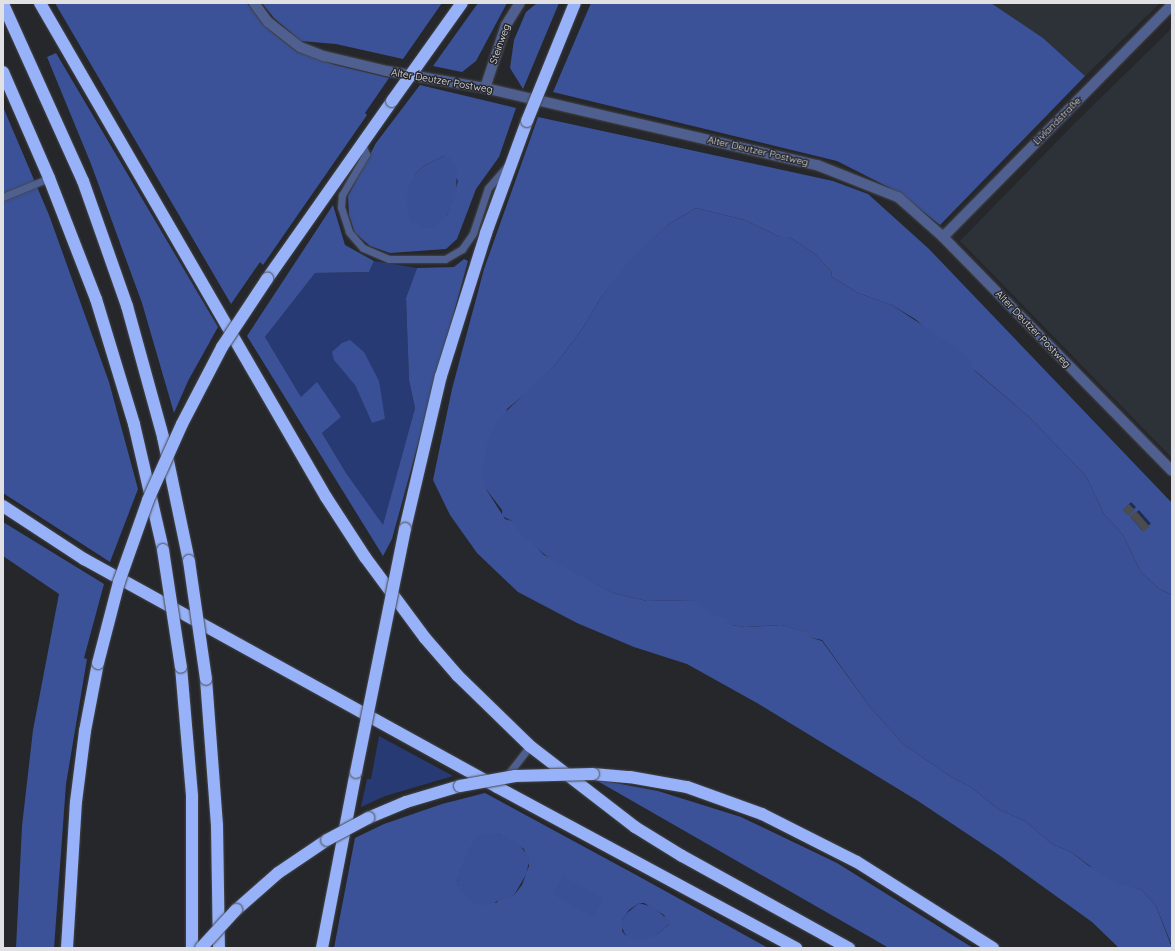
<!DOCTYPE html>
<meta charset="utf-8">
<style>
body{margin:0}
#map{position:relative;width:1175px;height:951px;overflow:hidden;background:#26272b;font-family:Quicksand,sans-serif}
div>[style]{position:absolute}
.built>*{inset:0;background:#2d3138}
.green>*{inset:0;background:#283a74}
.forest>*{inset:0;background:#3b5298}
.water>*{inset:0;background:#395096;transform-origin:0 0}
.shadow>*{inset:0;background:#0007;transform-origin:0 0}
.building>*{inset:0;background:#4a4c4f;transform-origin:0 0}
.roads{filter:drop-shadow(0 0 1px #444549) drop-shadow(0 0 1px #444549)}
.service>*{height:7px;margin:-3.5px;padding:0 3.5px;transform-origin:3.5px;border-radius:3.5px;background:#4f6090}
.minor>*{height:10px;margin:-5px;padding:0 5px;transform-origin:5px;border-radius:5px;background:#4f6090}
.motorway>*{height:12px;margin:-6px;padding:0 6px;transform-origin:6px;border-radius:6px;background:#97b2f8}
.bridges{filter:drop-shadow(0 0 1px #444549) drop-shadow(0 0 1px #444549)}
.motorway-bridge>*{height:12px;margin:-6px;padding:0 6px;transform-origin:6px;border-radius:6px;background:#97b2f8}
span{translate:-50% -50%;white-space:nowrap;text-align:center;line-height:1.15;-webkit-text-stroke:3px #26272b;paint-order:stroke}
.street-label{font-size:10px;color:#e1e1e4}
.frame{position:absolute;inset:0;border:4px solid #e1e1e4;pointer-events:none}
</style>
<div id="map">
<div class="built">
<i style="clip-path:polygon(991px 3px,1160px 3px,1085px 76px,1043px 38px)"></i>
<i style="clip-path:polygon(1172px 28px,1172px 458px,960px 241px,1073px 125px)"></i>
</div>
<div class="green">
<i style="clip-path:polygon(evenodd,374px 261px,417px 268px,406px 298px,409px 380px,415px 408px,383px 526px,346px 473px,322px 433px,341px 417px,301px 397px,265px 337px,315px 273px,369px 272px,374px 261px,355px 385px,385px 419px,372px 423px,355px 385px)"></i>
<i style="clip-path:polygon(379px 736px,453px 776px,385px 796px,361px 807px,367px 779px,371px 779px)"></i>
</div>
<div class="forest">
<i style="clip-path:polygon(55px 3px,247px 3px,264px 26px,297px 52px,335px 65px,389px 78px,365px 113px,367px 115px,263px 265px,260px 262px,231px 304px)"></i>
<i style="clip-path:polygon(262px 3px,442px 3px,403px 59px,336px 44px,301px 41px,274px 18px)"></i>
<i style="clip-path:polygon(478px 3px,507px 3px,476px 61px,462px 72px,433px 66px)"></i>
<i style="clip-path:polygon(537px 3px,559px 3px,523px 89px,510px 68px,514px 40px,526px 12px)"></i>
<i style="clip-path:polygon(591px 3px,991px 3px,1043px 38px,1085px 76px,940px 225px,900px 193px,837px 161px,553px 92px)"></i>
<i style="clip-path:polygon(56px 53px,218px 327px,188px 381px,174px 413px,142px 303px,91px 164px,47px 57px)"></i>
<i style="clip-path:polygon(evenodd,420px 85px,516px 108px,499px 157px,476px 189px,457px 239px,446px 249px,390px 253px,370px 246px,355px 233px,349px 215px,348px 196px,376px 143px,420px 85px,444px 156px,458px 181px,447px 216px,415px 174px,425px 165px,444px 156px)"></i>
<i style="clip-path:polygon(3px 107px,49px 215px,109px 382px,138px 489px,110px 562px,3px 493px)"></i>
<i style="clip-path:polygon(538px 117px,833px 181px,868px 194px,929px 249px,1172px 503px,1172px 595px,1158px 588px,1141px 572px,1123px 535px,1104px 514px,1086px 476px,1028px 416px,915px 319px,892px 305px,858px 293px,832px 277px,831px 271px,815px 254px,789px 237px,780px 237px,745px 220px,696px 208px,670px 223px,630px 261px,600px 299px,583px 328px,555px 365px,538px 383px,507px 409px,486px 489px,505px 519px,512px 521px,544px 555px,613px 593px,647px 601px,693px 600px,727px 618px,732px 625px,745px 627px,782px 625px,807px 632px,812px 638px,822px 641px,870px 707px,903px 744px,953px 778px,971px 787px,998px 809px,1025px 821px,1052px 844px,1071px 852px,1089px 866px,1130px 886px,1142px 890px,1156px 906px,1172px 948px,1119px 948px,1092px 922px,999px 855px,918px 801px,757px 703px,687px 664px,634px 647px,577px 623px,518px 592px,477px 553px,450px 515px,433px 480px,452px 389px,484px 269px)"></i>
<i style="clip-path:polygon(333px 205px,345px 245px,374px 261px,369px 272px,315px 273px,265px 337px,301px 397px,317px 382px,341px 417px,322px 433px,346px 473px,383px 525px,415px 408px,409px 380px,406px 298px,417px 268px,454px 267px,464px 259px,468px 261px,392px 539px,383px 556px,247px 336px)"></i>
<i style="clip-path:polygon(3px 522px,104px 584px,84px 658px,87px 659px,66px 784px,54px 948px,16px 948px,22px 826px,33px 730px,59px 594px,3px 556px)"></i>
<i style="clip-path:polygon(594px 779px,658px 791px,741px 817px,837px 863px,973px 948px,889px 948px)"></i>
<i style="clip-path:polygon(evenodd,485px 793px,638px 876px,768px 948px,334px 948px,355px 838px,384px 824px,442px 804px,485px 793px,498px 833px,524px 849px,529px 866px,522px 885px,514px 895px,502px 898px,496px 903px,457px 881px,470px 849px,498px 833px,485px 793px,639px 903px,644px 903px,664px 915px,669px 924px,657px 935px,626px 936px,622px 931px,622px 920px,629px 910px,639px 903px)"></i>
</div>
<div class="water">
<i style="clip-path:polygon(444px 156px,451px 158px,457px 168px,456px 193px,447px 216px,432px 228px,424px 228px,411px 221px,407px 207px,408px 190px,415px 174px,425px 165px)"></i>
<i style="clip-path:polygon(696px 208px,745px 220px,780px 237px,789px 237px,815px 254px,831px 271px,832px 277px,858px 293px,892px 305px,960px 350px,970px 359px,975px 371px,1028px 416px,1086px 476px,1104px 514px,1123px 535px,1141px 572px,1158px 588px,1172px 595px,1172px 946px,1156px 906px,1142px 890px,1117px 883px,1102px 875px,1071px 852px,1052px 844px,1025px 821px,998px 809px,971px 787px,953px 778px,903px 744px,870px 707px,822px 640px,812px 638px,806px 632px,782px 625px,745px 627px,732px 625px,726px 618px,716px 616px,693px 600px,647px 601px,613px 593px,551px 560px,522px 535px,512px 521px,502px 516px,502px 510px,486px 489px,481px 474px,489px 437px,500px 417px,555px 365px,583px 328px,600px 299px,629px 261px,670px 223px)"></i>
<i style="clip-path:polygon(350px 340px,364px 352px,379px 381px,385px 419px,372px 423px,355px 385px,334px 360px,332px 352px,342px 343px)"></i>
<i style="clip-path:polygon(483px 833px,498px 833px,518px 843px,529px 857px,527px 873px,514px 895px,488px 905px,473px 903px,457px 886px,458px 873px,474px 840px)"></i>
<i style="left:563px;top:876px;width:46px;height:21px;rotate:29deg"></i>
<i style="clip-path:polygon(639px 903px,653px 907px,671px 922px,657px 935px,641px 941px,626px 936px,621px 926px,622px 920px,627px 913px)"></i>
</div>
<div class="shadow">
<i style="left:1131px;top:502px;width:7px;height:11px;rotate:45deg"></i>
<i style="left:1139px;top:510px;width:18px;height:11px;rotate:49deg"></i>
</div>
<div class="building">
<i style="left:1129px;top:504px;width:8px;height:9px;rotate:45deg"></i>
<i style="left:1136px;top:511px;width:21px;height:8px;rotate:49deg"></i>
</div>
<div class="roads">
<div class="service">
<i style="left:362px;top:145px;width:10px;rotate:66deg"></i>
<i style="left:366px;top:154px;width:48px;rotate:120.3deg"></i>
<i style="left:342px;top:195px;width:12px;rotate:95deg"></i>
<i style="left:341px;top:207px;width:26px;rotate:72deg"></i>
<i style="left:349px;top:232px;width:21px;rotate:49deg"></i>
<i style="left:363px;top:248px;width:28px;rotate:23deg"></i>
<i style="left:389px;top:259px;width:56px"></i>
<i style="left:445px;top:259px;width:20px;rotate:-30deg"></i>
<i style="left:462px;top:249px;width:19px;rotate:-55deg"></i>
<i style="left:473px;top:233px;width:47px;rotate:-71.6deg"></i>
<i style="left:488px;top:188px;width:30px;rotate:-49deg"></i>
<i style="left:3px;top:197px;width:50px;rotate:-22.4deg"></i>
<i style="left:505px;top:778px;width:41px;rotate:-52deg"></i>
</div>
<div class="minor">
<i style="left:254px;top:3px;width:24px;rotate:54deg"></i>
<i style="left:268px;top:22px;width:41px;rotate:38deg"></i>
<i style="left:300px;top:47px;width:26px;rotate:21deg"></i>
<i style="left:324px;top:56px;width:65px;rotate:13.4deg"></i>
<i style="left:387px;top:71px;width:99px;rotate:9.8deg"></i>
<i style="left:485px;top:88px;width:341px;rotate:13.1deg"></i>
<i style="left:817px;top:165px;width:87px;rotate:21.6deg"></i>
<i style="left:898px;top:197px;width:60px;rotate:41.6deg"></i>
<i style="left:943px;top:237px;width:327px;rotate:45.6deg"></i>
<i style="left:485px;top:88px;width:66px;rotate:-71.6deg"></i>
<i style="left:506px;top:25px;width:26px;rotate:-58deg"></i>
<i style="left:943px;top:237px;width:326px;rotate:-45.4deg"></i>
</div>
<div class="motorway">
<i style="left:40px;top:3px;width:571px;rotate:59.93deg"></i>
<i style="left:326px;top:497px;width:72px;rotate:57deg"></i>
<i style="left:365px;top:557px;width:101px;rotate:53.5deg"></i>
<i style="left:425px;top:638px;width:50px;rotate:49deg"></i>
<i style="left:458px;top:676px;width:100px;rotate:44.2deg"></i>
<i style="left:530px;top:746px;width:133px;rotate:37.6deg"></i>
<i style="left:635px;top:827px;width:55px;rotate:31.7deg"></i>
<i style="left:682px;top:856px;width:191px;rotate:28.9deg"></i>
<i style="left:3px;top:4px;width:194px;rotate:65.7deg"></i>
<i style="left:83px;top:181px;width:133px;rotate:70.6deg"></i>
<i style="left:127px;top:306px;width:136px;rotate:74.6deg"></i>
<i style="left:163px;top:437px;width:127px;rotate:78.2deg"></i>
<i style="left:3px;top:72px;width:116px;rotate:66.5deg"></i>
<i style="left:49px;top:178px;width:130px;rotate:68.8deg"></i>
<i style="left:96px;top:299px;width:131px;rotate:73.1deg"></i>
<i style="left:134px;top:424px;width:129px;rotate:77deg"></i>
<i style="left:267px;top:279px;width:218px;rotate:-54.9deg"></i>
<i style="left:3px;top:506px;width:97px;rotate:33.2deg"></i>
<i style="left:84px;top:559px;width:472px;rotate:28.9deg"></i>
<i style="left:497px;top:787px;width:340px;rotate:28.3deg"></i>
<i style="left:405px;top:529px;width:157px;rotate:-76.8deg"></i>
<i style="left:441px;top:376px;width:150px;rotate:-72.5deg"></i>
<i style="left:486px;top:233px;width:119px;rotate:-69.9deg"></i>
<i style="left:181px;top:667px;width:129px;rotate:85.1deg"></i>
<i style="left:192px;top:796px;width:152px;rotate:90deg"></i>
<i style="left:206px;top:679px;width:146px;rotate:85.7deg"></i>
<i style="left:217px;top:825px;width:123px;rotate:89.1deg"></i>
<i style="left:593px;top:774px;width:37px;rotate:5deg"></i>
<i style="left:630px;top:777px;width:58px;rotate:10deg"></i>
<i style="left:687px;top:787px;width:80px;rotate:19.8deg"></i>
<i style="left:762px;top:814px;width:106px;rotate:26.8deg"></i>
<i style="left:857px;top:862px;width:161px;rotate:32.3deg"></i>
<i style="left:368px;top:818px;width:41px;rotate:-22.8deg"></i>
<i style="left:406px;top:802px;width:56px;rotate:-16.5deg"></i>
<i style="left:236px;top:910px;width:56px;rotate:-41.4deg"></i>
<i style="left:278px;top:873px;width:59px;rotate:-34deg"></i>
<i style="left:67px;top:948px;width:146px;rotate:-86.5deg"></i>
<i style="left:76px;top:802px;width:72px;rotate:-82.8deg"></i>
<i style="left:85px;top:731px;width:69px;rotate:-79.2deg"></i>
<i style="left:322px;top:948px;width:179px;rotate:-79.1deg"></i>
</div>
</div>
<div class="bridges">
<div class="motorway-bridge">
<i style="left:392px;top:101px;width:120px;rotate:-54.5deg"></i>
<i style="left:527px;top:121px;width:127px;rotate:-67.9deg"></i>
<i style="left:163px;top:550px;width:118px;rotate:81.3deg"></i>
<i style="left:189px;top:561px;width:119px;rotate:81.8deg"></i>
<i style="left:98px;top:663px;width:84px;rotate:-75.5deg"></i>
<i style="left:119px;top:582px;width:87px;rotate:-70.5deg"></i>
<i style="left:148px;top:500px;width:83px;rotate:-65.9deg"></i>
<i style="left:182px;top:424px;width:87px;rotate:-62.5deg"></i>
<i style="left:222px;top:347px;width:82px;rotate:-56.5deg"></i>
<i style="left:356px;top:772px;width:248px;rotate:-78.6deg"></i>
<i style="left:460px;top:786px;width:56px;rotate:-10.3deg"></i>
<i style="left:515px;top:776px;width:78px;rotate:-1.5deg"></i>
<i style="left:327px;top:840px;width:47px;rotate:-28.2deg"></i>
<i style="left:201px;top:948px;width:52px;rotate:-47.4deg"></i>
</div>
</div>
<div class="street-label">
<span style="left:500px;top:44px;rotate:-70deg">Steinweg</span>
<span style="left:442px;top:81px;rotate:10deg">Alter Deutzer Postweg</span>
<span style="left:1057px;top:121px;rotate:-45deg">Livlandstraße</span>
<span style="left:758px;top:151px;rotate:13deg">Alter Deutzer Postweg</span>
<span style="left:1033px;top:329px;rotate:46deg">Alter Deutzer Postweg</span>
</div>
<div class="frame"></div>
</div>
